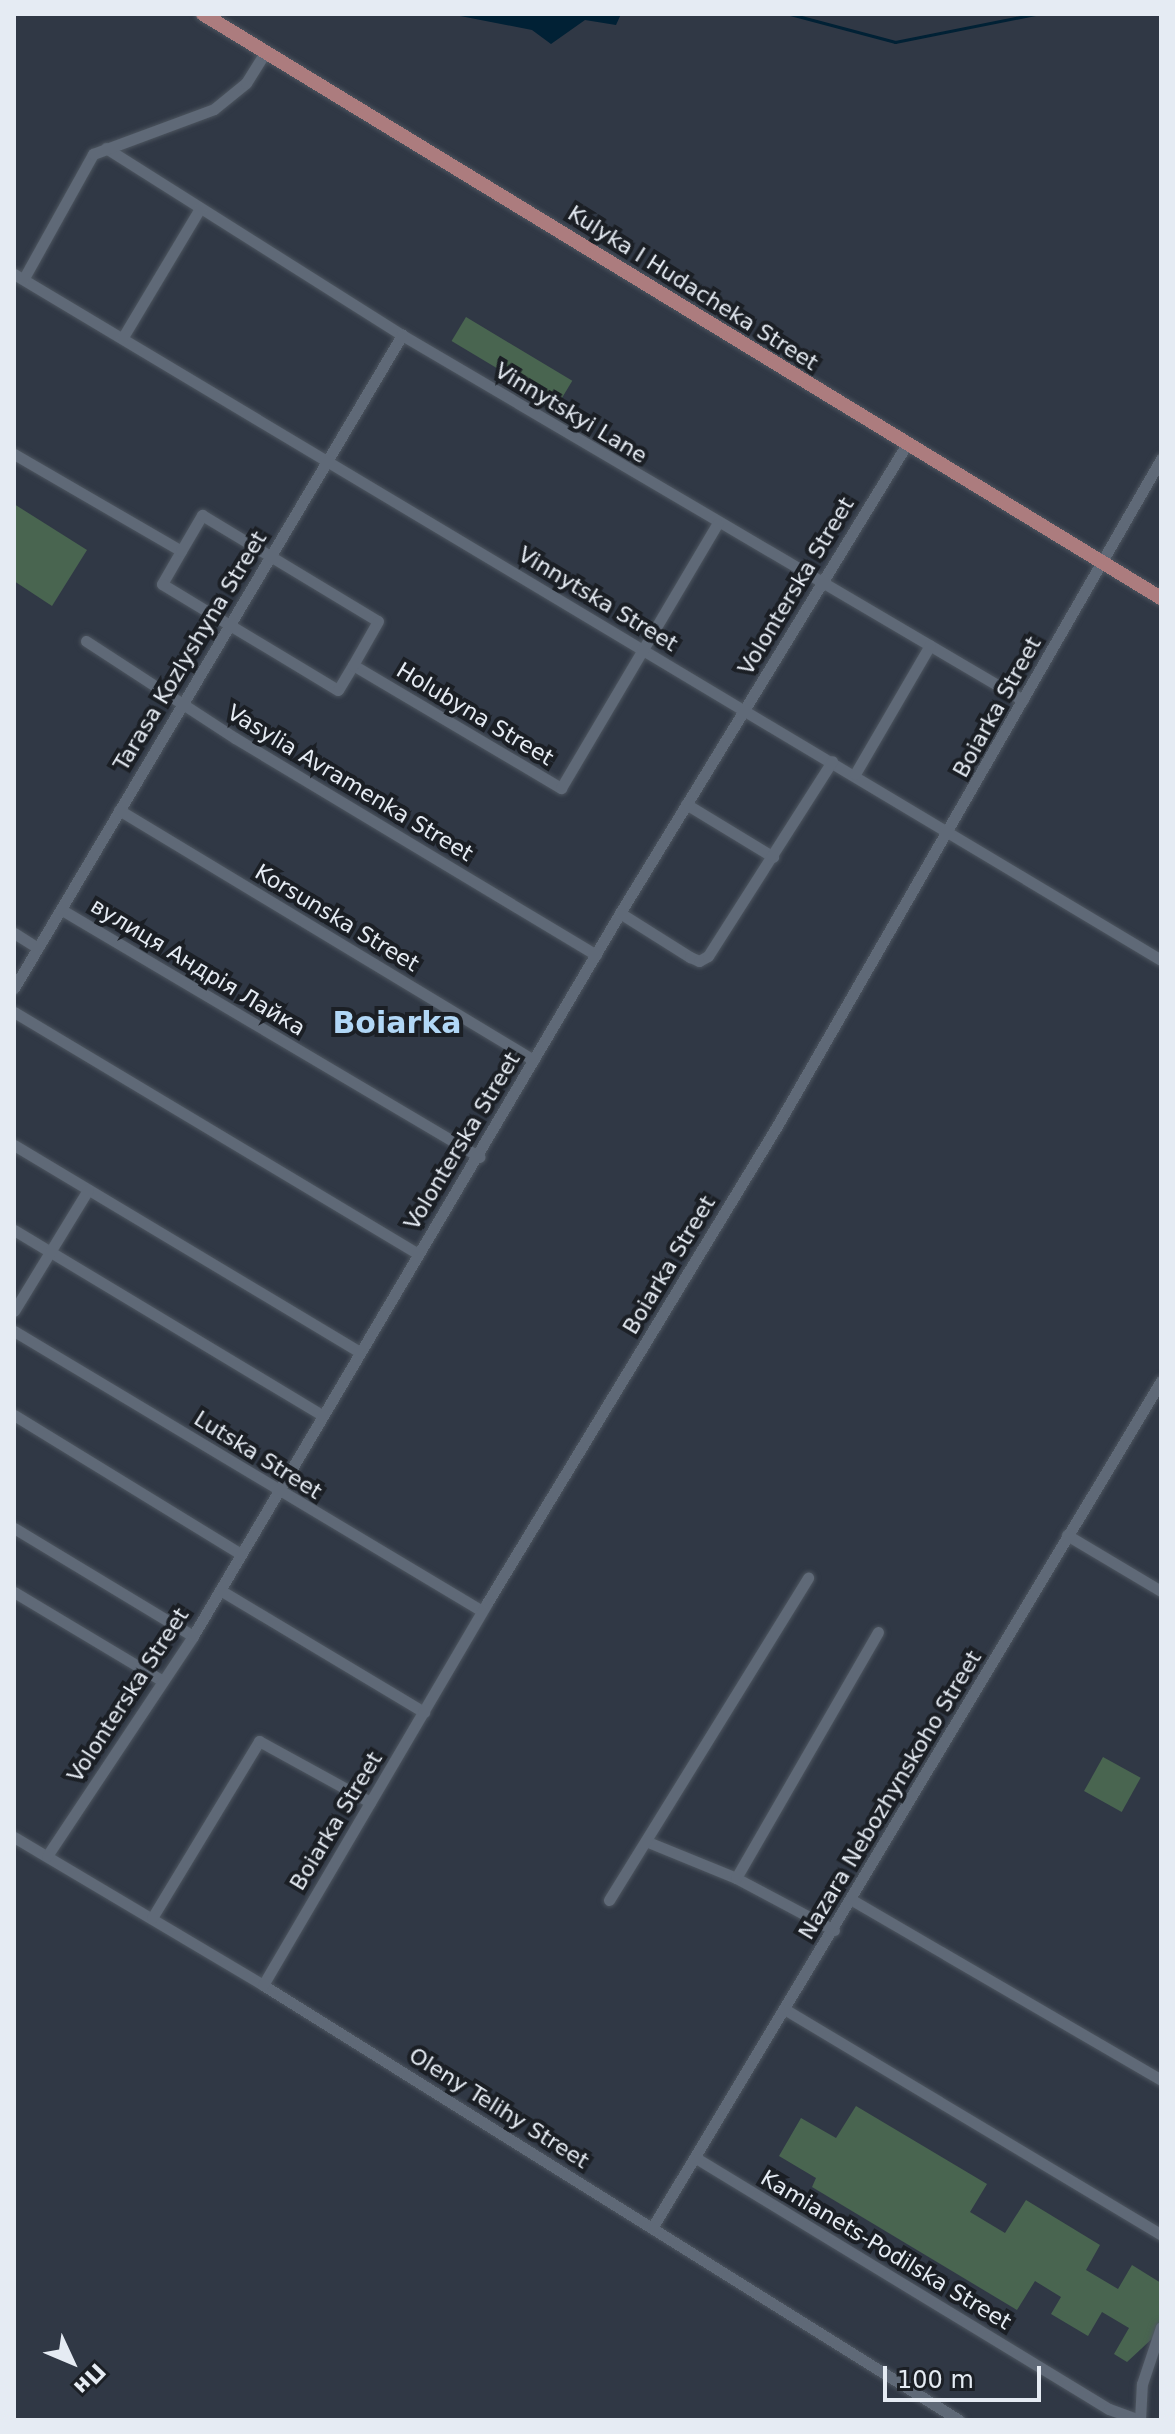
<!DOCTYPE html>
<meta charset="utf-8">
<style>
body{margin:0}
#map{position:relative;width:1175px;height:2434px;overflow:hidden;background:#303845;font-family:"DejaVu Sans",sans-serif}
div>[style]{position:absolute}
.green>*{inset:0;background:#496550;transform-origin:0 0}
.water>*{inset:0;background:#012135}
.stream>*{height:3px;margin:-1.5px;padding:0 1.5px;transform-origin:1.5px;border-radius:1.5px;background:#012135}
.roads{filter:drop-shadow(0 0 2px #4d555f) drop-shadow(0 0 2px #4d555f)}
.minor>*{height:11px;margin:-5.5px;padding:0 5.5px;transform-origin:5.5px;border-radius:5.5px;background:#5f6977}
.major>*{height:14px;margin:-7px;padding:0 7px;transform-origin:7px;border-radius:7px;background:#ac7c7e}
span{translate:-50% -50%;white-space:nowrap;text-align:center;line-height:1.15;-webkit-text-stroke:8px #1b1f25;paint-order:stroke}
.street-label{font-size:22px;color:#e5ebf3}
.district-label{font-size:30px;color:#b1d7f6;font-weight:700}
.frame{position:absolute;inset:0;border:16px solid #e5ebf3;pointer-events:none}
.north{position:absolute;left:32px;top:2322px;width:80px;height:80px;-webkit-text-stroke:6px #1b1f25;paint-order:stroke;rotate:134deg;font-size:22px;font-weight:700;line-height:32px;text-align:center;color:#e5ebf3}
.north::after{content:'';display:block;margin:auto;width:28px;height:36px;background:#e5ebf3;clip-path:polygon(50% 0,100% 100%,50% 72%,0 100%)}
.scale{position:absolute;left:883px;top:2366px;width:158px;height:36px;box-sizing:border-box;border:4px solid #e5ebf3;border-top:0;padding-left:10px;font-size:24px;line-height:28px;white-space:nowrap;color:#e5ebf3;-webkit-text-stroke:6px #1b1f25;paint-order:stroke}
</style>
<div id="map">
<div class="green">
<i style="left:466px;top:317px;width:124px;height:28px;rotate:31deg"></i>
<i style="clip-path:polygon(14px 504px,87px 550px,52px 606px,14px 581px)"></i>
<i style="left:1103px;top:1757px;width:43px;height:39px;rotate:29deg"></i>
<i style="clip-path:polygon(856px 2106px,987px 2184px,970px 2212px,1005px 2233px,1026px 2200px,1100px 2245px,1086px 2270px,1118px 2289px,1132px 2265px,1161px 2283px,1161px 2318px,1155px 2336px,1127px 2362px,1114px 2354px,1129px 2328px,1102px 2312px,1088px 2336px,1051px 2314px,1061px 2297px,1035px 2281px,1017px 2310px,812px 2187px,816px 2178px,779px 2156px,801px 2118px,836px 2138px)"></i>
</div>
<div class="water">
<i style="clip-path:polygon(450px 14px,621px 14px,616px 25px,585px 20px,551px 44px,532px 30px)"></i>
</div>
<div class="stream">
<i style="left:790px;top:14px;width:109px;rotate:14.9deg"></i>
<i style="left:895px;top:42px;width:143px;rotate:-11.3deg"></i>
</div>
<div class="roads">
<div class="minor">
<i style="left:106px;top:148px;width:350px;rotate:32.3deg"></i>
<i style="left:402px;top:335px;width:720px;rotate:30.45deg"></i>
<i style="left:14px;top:274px;width:1336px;rotate:30.88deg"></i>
<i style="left:24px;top:278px;width:142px;rotate:-60.9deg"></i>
<i style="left:93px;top:154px;width:129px;rotate:-20.4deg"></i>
<i style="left:214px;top:109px;width:41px;rotate:-39.1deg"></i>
<i style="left:246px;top:83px;width:36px;rotate:-58deg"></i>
<i style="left:123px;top:337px;width:148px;rotate:-59.1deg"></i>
<i style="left:14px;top:454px;width:193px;rotate:30.1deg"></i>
<i style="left:181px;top:551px;width:38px;rotate:120deg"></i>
<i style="left:162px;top:584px;width:77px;rotate:31.2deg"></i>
<i style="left:228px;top:624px;width:128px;rotate:31deg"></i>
<i style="left:338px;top:690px;width:29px;rotate:-59deg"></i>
<i style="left:353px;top:665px;width:242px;rotate:30.6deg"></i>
<i style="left:561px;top:788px;width:307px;rotate:-59.4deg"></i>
<i style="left:181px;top:551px;width:42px;rotate:-59.7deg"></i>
<i style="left:202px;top:515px;width:205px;rotate:31.1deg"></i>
<i style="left:378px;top:621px;width:51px;rotate:119.6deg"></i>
<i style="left:86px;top:641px;width:178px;rotate:33.1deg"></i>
<i style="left:235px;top:738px;width:421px;rotate:31deg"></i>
<i style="left:855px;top:774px;width:149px;rotate:-59.8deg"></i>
<i style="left:686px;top:804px;width:102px;rotate:31.3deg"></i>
<i style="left:119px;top:810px;width:484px;rotate:31.1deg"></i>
<i style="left:62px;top:910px;width:485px;rotate:30.6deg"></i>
<i style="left:620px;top:913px;width:83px;rotate:32.2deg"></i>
<i style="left:690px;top:957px;width:10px;rotate:24deg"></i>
<i style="left:699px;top:961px;width:10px;rotate:-29deg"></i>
<i style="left:708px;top:956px;width:231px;rotate:-57.5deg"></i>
<i style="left:14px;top:933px;width:28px;rotate:32deg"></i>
<i style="left:14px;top:988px;width:760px;rotate:-59.28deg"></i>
<i style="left:14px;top:1012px;width:471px;rotate:30.9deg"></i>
<i style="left:14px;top:1145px;width:403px;rotate:30.9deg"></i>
<i style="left:14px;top:1230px;width:359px;rotate:31deg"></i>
<i style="left:14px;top:1311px;width:142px;rotate:-58.6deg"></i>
<i style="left:14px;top:1331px;width:545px;rotate:30.89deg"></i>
<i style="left:14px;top:1415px;width:266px;rotate:31.5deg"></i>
<i style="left:14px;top:1528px;width:209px;rotate:31.1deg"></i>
<i style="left:1067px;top:1535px;width:109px;rotate:30.8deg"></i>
<i style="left:220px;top:1590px;width:238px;rotate:30.9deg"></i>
<i style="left:14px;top:1592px;width:171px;rotate:30.9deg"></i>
<i style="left:14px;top:1837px;width:290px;rotate:30.7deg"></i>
<i style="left:263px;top:1985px;width:821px;rotate:32.01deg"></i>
<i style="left:648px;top:1842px;width:95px;rotate:22.2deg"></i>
<i style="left:736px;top:1878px;width:111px;rotate:28deg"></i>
<i style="left:47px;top:1856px;width:264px;rotate:-56.4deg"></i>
<i style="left:193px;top:1636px;width:840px;rotate:-59.43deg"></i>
<i style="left:620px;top:913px;width:550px;rotate:-58.54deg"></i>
<i style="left:736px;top:1878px;width:284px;rotate:-60deg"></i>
<i style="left:609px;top:1900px;width:379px;rotate:-58.3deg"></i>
<i style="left:852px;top:1900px;width:358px;rotate:30.2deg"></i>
<i style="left:152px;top:1918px;width:207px;rotate:-58.8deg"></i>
<i style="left:259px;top:1741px;width:127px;rotate:28.8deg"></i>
<i style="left:263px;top:1985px;width:443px;rotate:-59.6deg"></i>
<i style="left:487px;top:1603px;width:558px;rotate:-58.7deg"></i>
<i style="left:777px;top:1126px;width:770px;rotate:-60.07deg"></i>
<i style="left:786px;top:2010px;width:437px;rotate:30.9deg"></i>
<i style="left:696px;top:2158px;width:483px;rotate:31.3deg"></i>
<i style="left:1109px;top:2409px;width:33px;rotate:20deg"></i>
<i style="left:1140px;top:2420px;width:36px;rotate:-87deg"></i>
<i style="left:1142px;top:2384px;width:60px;rotate:-71.6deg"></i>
<i style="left:652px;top:2228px;width:988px;rotate:-59deg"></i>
</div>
<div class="major">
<i style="left:203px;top:14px;width:1122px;rotate:31.37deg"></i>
</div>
</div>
<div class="street-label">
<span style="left:693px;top:288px;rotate:32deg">Kulyka I Hudacheka Street</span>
<span style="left:571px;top:413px;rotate:31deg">Vinnytskyi Lane</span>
<span style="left:796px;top:586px;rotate:-59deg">Volonterska Street</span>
<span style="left:598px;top:599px;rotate:31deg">Vinnytska Street</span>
<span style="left:190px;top:651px;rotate:-59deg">Tarasa Kozlyshyna Street</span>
<span style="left:997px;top:707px;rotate:-61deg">Boiarka Street</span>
<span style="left:475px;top:714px;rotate:31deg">Holubyna Street</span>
<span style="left:350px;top:783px;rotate:31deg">Vasylia Avramenka Street</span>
<span style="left:337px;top:918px;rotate:31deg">Korsunska Street</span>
<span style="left:198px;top:967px;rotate:31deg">вулиця Андрія Лайка</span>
<span style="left:462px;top:1141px;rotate:-59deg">Volonterska Street</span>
<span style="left:669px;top:1265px;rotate:-59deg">Boiarka Street</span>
<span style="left:258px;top:1455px;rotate:32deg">Lutska Street</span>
<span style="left:128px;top:1695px;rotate:-57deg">Volonterska Street</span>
<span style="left:890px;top:1795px;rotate:-59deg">Nazara Nebozhynskoho Street</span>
<span style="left:336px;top:1821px;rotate:-59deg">Boiarka Street</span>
<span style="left:499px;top:2108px;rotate:32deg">Oleny Telihy Street</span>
<span style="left:886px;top:2250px;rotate:31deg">Kamianets-Podilska Street</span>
</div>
<div class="district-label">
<span style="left:397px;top:1023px">Boiarka</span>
</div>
<div class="frame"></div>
<div class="north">Пн</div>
<div class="scale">100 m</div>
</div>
